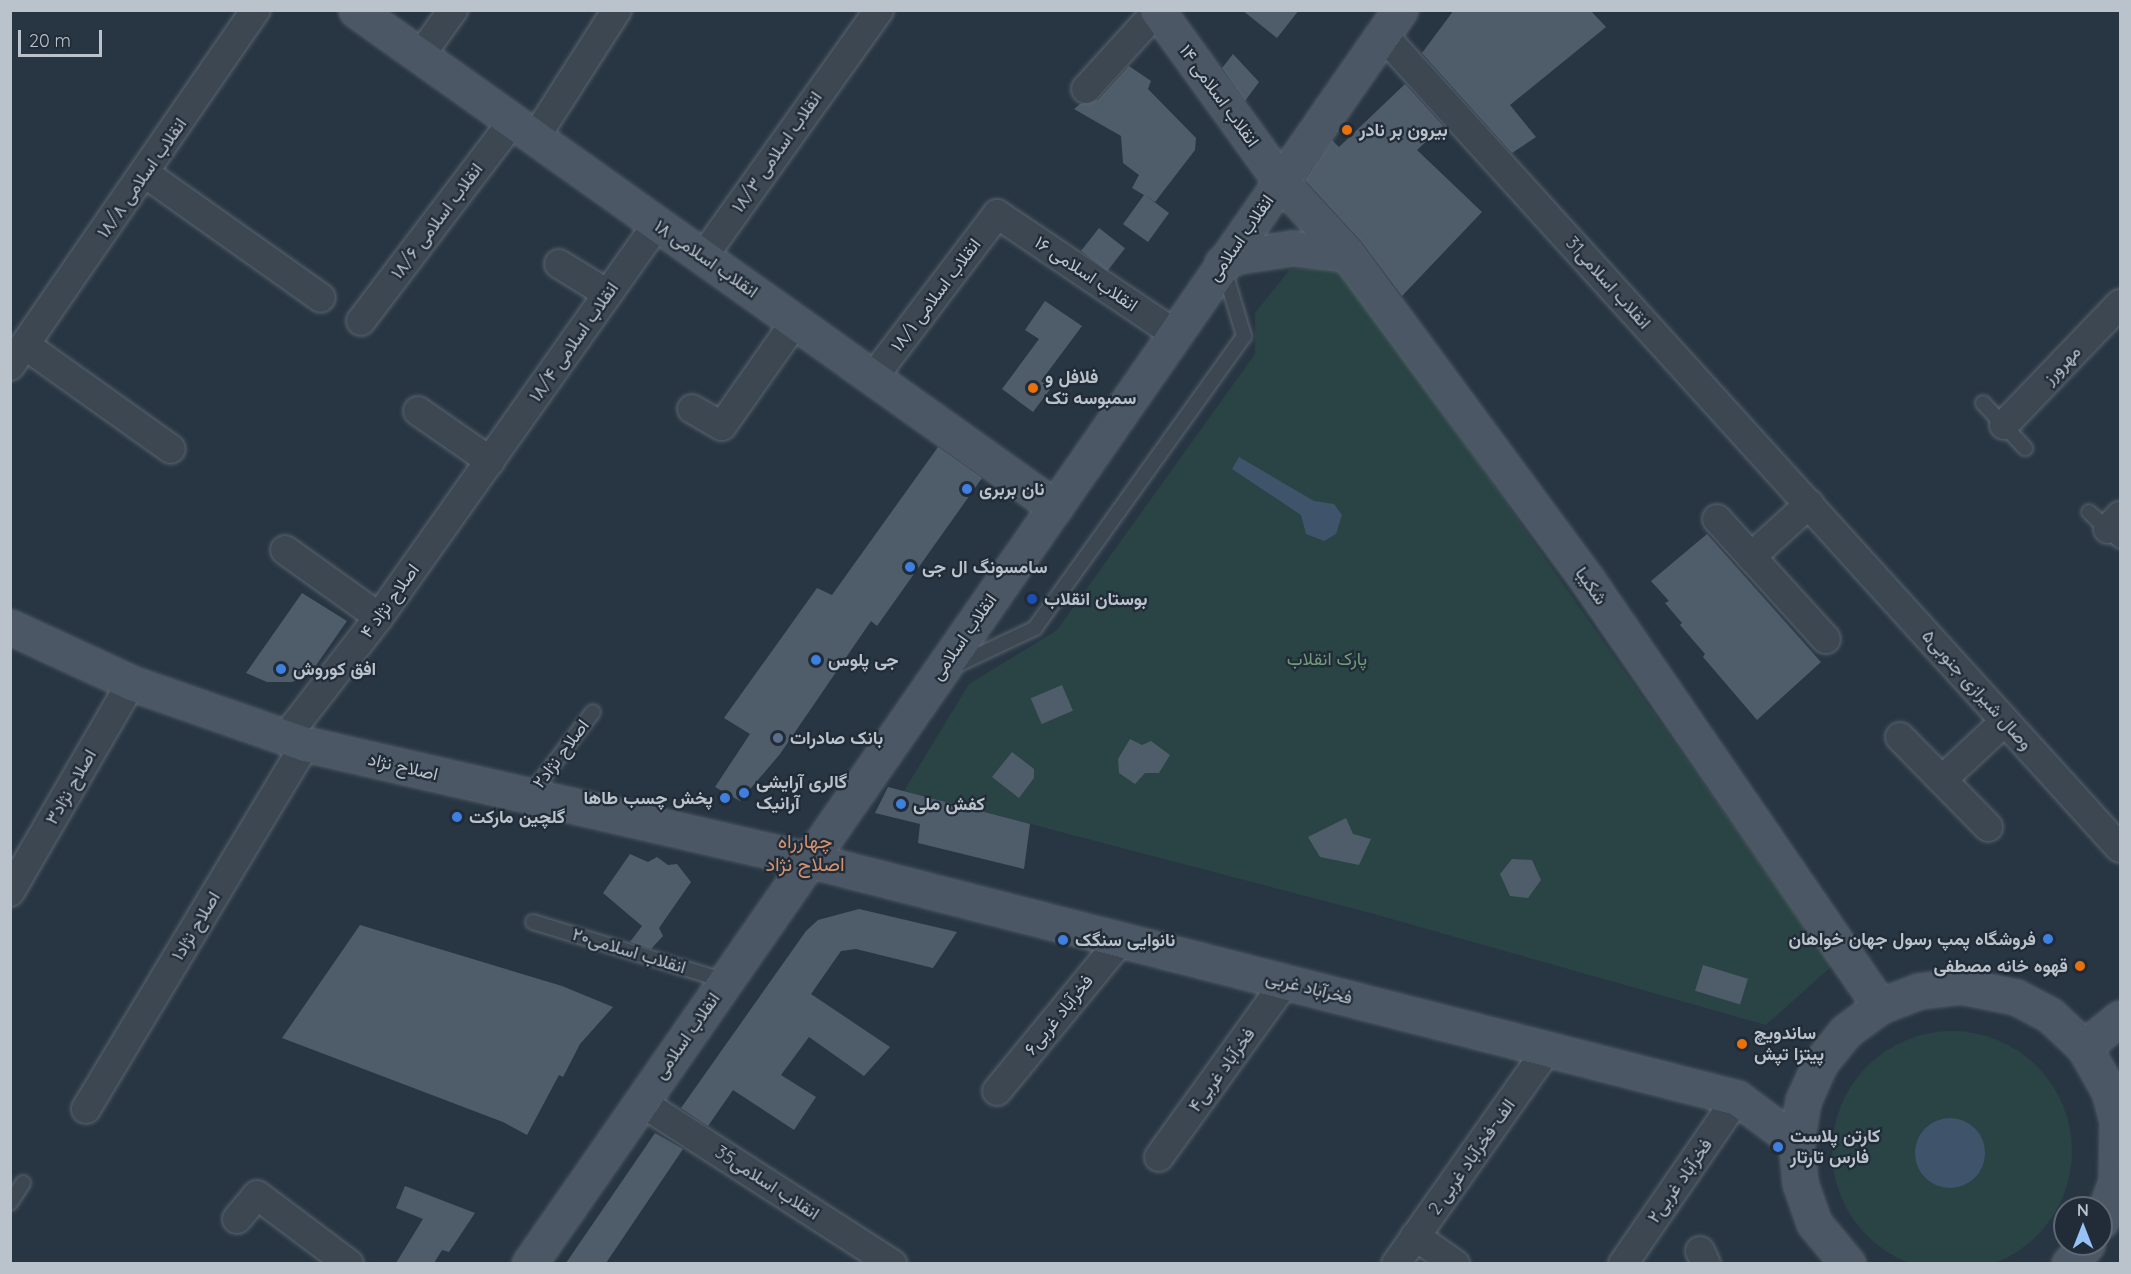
<!DOCTYPE html>
<meta charset="utf-8">
<style>
body{margin:0}
#map{position:relative;width:2131px;height:1274px;overflow:hidden;background:#283643;font-family:Quicksand,Vazirmatn,sans-serif}
div>[style]{position:absolute}
.green>*{inset:0;background:#2a4344}
.round{border-radius:50%}
.water>*{inset:0;background:#3f546b}
.building>*{inset:0;background:#4f5d6b;transform-origin:0 0}
.roads{filter:drop-shadow(0 0 2px #5b6570) drop-shadow(0 0 2px #5b6570)}
.lane>*{height:14px;margin:-7px;padding:0 7px;transform-origin:7px;border-radius:7px;background:#3d4752}
.street>*{height:28px;margin:-14px;padding:0 14px;transform-origin:14px;border-radius:14px;background:#3d4752}
.secondary>*{height:33px;margin:-16.5px;padding:0 16.5px;transform-origin:16.5px;border-radius:16.5px;background:#4b5765}
.dots>*{width:16px;height:16px;translate:-50% -50%;box-sizing:border-box;border:3px solid #212c38;border-radius:50%}
span{translate:-50% -50%;white-space:nowrap;text-align:center;line-height:1.15;-webkit-text-stroke:4.5px #212c38;paint-order:stroke}
.street-label{font-size:18px;color:#bac2cc}
.poi-label{font-size:18px;color:#bac2cc;font-weight:700}
.left{translate:0 -50%;text-align:left}
.right{translate:-100% -50%;text-align:right}
.park-label{font-size:18px;color:#729c79}
.neighbourhood-label{font-size:20px;color:#d3926e}
.frame{position:absolute;inset:0;border:12px solid #bac2cc;pointer-events:none}
.north{position:absolute;left:2053px;top:1196px;width:60px;height:60px;box-sizing:border-box;background:#212c38;border:2px solid #5e6873;border-radius:50%;rotate:0deg;font-size:16px;font-weight:700;line-height:24px;text-align:center;color:#bac2cc}
.north::after{content:'';display:block;margin:auto;width:21px;height:27px;background:#96c2f5;clip-path:polygon(50% 0,100% 100%,50% 72%,0 100%)}
.scale{position:absolute;left:18px;top:30px;width:84px;height:27px;box-sizing:border-box;border:3px solid #bac2cc;border-top:0;padding-left:8px;font-size:18px;line-height:21px;white-space:nowrap;color:#bac2cc;-webkit-text-stroke:4px #212c38;paint-order:stroke}
</style>
<div id="map">
<div class="green">
<i style="clip-path:polygon(1341px 268px,1832px 966px,1766px 1025px,1374px 914px,904px 791px,969px 684px,1057px 630px,1255px 354px,1255px 313px,1290px 269px)"></i>
<i class="round" style="left:1832px;top:1031px;width:240px;height:240px"></i>
</div>
<div class="water">
<i style="clip-path:polygon(1239px 457px,1314px 501px,1334px 504px,1342px 515px,1336px 534px,1324px 541px,1306px 534px,1301px 515px,1232px 469px)"></i>
<i class="round" style="left:1915px;top:1118px;width:70px;height:70px"></i>
</div>
<div class="building">
<i style="clip-path:polygon(1242px 10px,1299px 10px,1277px 38px)"></i>
<i style="clip-path:polygon(1454px 10px,1590px 10px,1606px 27px,1510px 105px,1536px 137px,1512px 153px,1422px 53px)"></i>
<i style="clip-path:polygon(1233px 54px,1259px 82px,1245px 101px,1222px 68px)"></i>
<i style="clip-path:polygon(1129px 66px,1151px 81px,1148px 89px,1196px 138px,1195px 150px,1155px 202px,1145px 195px,1169px 213px,1148px 242px,1123px 224px,1144px 195px,1132px 188px,1139px 175px,1123px 163px,1121px 136px,1074px 109px,1080px 104px,1098px 100px)"></i>
<i style="clip-path:polygon(1405px 84px,1443px 126px,1417px 150px,1482px 212px,1402px 296px,1361px 241px,1305px 180px,1332px 140px,1339px 147px)"></i>
<i style="left:1099px;top:228px;width:33px;height:29px;rotate:38deg"></i>
<i style="clip-path:polygon(1045px 301px,1082px 326px,1041px 381px,1051px 388px,1033px 412px,1002px 389px,1039px 339px,1025px 330px)"></i>
<i style="clip-path:polygon(938px 447px,982px 478px,877px 626px,871px 621px,780px 754px,740px 801px,715px 787px,750px 734px,724px 718px,817px 588px,832px 595px)"></i>
<i style="clip-path:polygon(1707px 534px,1821px 662px,1757px 720px,1703px 657px,1705px 654px,1680px 625px,1682px 623px,1665px 603px,1669px 601px,1651px 581px)"></i>
<i style="clip-path:polygon(302px 593px,347px 621px,310px 674px,292px 682px,267px 682px,246px 673px)"></i>
<i style="left:1062px;top:685px;width:28px;height:34px;rotate:67deg"></i>
<i style="clip-path:polygon(1130px 739px,1142px 745px,1151px 741px,1170px 755px,1159px 773px,1145px 773px,1135px 784px,1119px 773px,1118px 759px)"></i>
<i style="clip-path:polygon(1012px 752px,1034px 769px,1034px 778px,1019px 798px,992px 777px)"></i>
<i style="clip-path:polygon(888px 787px,1030px 824px,1024px 869px,918px 843px,920px 824px,875px 813px)"></i>
<i style="clip-path:polygon(1346px 818px,1353px 834px,1371px 839px,1359px 865px,1320px 857px,1308px 837px)"></i>
<i style="clip-path:polygon(630px 854px,648px 862px,657px 857px,668px 865px,677px 864px,691px 882px,659px 928px,663px 936px,651px 949px,630px 942px,642px 926px,603px 893px)"></i>
<i style="clip-path:polygon(1512px 859px,1532px 860px,1541px 880px,1528px 898px,1510px 896px,1500px 874px)"></i>
<i style="clip-path:polygon(859px 909px,957px 932px,933px 968px,856px 949px,841px 951px,811px 994px,890px 1047px,864px 1076px,809px 1037px,781px 1075px,816px 1097px,794px 1130px,733px 1090px,708px 1126px,681px 1108px,806px 931px,818px 920px)"></i>
<i style="clip-path:polygon(360px 925px,562px 986px,613px 1007px,580px 1044px,563px 1077px,559px 1075px,527px 1135px,503px 1122px,282px 1038px)"></i>
<i style="left:1703px;top:965px;width:47px;height:27px;rotate:17deg"></i>
<i style="clip-path:polygon(655px 1133px,683px 1149px,606px 1263px,566px 1263px)"></i>
<i style="clip-path:polygon(405px 1186px,475px 1213px,449px 1252px,442px 1250px,434px 1263px,396px 1263px,423px 1219px,396px 1208px)"></i>
</div>
<div class="roads">
<div class="lane">
<i style="left:1983px;top:403px;width:62px;rotate:47deg"></i>
<i style="left:2089px;top:512px;width:42px;rotate:43.1deg"></i>
<i style="left:953px;top:667px;width:91px;rotate:-25.4deg"></i>
<i style="left:1035px;top:628px;width:359px;rotate:-54.4deg"></i>
<i style="left:1244px;top:336px;width:70px;rotate:-106.6deg"></i>
<i style="left:530px;top:795px;width:104px;rotate:-52.8deg"></i>
<i style="left:533px;top:922px;width:202px;rotate:17deg"></i>
<i style="left:10px;top:1203px;width:24px;rotate:-57deg"></i>
</div>
<div class="street">
<i style="left:1383px;top:35px;width:1097px;rotate:47.81deg"></i>
<i style="left:420px;top:56px;width:57px;rotate:-54.3deg"></i>
<i style="left:1086px;top:89px;width:105px;rotate:-47.7deg"></i>
<i style="left:535px;top:138px;width:152px;rotate:-57.4deg"></i>
<i style="left:146px;top:174px;width:214px;rotate:35.3deg"></i>
<i style="left:703px;top:257px;width:303px;rotate:-54.5deg"></i>
<i style="left:559px;top:264px;width:57px;rotate:31.5deg"></i>
<i style="left:361px;top:321px;width:250px;rotate:-52.8deg"></i>
<i style="left:25px;top:345px;width:179px;rotate:35.5deg"></i>
<i style="left:10px;top:366px;width:433px;rotate:-55.4deg"></i>
<i style="left:875px;top:375px;width:202px;rotate:-52.8deg"></i>
<i style="left:997px;top:214px;width:215px;rotate:34deg"></i>
<i style="left:692px;top:409px;width:34px;rotate:30deg"></i>
<i style="left:722px;top:426px;width:127px;rotate:-54.9deg"></i>
<i style="left:418px;top:411px;width:88px;rotate:34.8deg"></i>
<i style="left:2004px;top:425px;width:168px;rotate:-46.2deg"></i>
<i style="left:1717px;top:519px;width:162px;rotate:47.8deg"></i>
<i style="left:2108px;top:529px;width:18px;rotate:-47deg"></i>
<i style="left:285px;top:550px;width:115px;rotate:35.5deg"></i>
<i style="left:1751px;top:557px;width:79px;rotate:-42.4deg"></i>
<i style="left:1900px;top:737px;width:126px;rotate:45.6deg"></i>
<i style="left:285px;top:738px;width:153px;rotate:-52.2deg"></i>
<i style="left:379px;top:617px;width:481px;rotate:-54.7deg"></i>
<i style="left:1942px;top:780px;width:86px;rotate:-43.1deg"></i>
<i style="left:10px;top:892px;width:241px;rotate:-59.9deg"></i>
<i style="left:997px;top:1091px;width:195px;rotate:-50.6deg"></i>
<i style="left:641px;top:1102px;width:299px;rotate:32.8deg"></i>
<i style="left:86px;top:1109px;width:426px;rotate:-59deg"></i>
<i style="left:1159px;top:1157px;width:216px;rotate:-54.2deg"></i>
<i style="left:237px;top:1219px;width:31px;rotate:-50deg"></i>
<i style="left:257px;top:1195px;width:115px;rotate:36.9deg"></i>
<i style="left:1415px;top:1236px;width:49px;rotate:35deg"></i>
<i style="left:1700px;top:1251px;width:14px;rotate:65deg"></i>
<i style="left:1396px;top:1264px;width:262px;rotate:-54.8deg"></i>
<i style="left:1623px;top:1264px;width:201px;rotate:-55.5deg"></i>
</div>
<div class="secondary">
<i style="left:356px;top:10px;width:858px;rotate:35.41deg"></i>
<i style="left:1157px;top:10px;width:212px;rotate:54.2deg"></i>
<i style="left:1281px;top:182px;width:98px;rotate:47.5deg"></i>
<i style="left:1347px;top:254px;width:406px;rotate:53.6deg"></i>
<i style="left:1588px;top:581px;width:516px;rotate:55.51deg"></i>
<i style="left:1222px;top:263px;width:17px;rotate:-24deg"></i>
<i style="left:1238px;top:256px;width:55px;rotate:-8.4deg"></i>
<i style="left:1292px;top:248px;width:55px;rotate:6.2deg"></i>
<i style="left:10px;top:627px;width:133px;rotate:24.8deg"></i>
<i style="left:131px;top:683px;width:184px;rotate:19.3deg"></i>
<i style="left:305px;top:744px;width:517px;rotate:12.96deg"></i>
<i style="left:809px;top:860px;width:958px;rotate:14.38deg"></i>
<i style="left:1737px;top:1098px;width:74px;rotate:36.7deg"></i>
<i style="left:2084px;top:1047px;width:46px;rotate:-38.9deg"></i>
<i style="left:529px;top:1264px;width:1527px;rotate:-55.22deg"></i>
<i style="left:1848px;top:1264px;width:53px;rotate:-129.7deg"></i>
<i style="left:1814px;top:1223px;width:42px;rotate:-109.3deg"></i>
<i style="left:1800px;top:1183px;width:41px;rotate:-95.6deg"></i>
<i style="left:1796px;top:1142px;width:42px;rotate:-80.3deg"></i>
<i style="left:1803px;top:1101px;width:42px;rotate:-65.9deg"></i>
<i style="left:1820px;top:1063px;width:41px;rotate:-50.9deg"></i>
<i style="left:1846px;top:1031px;width:42px;rotate:-36.3deg"></i>
<i style="left:1880px;top:1006px;width:42px;rotate:-21deg"></i>
<i style="left:1919px;top:991px;width:42px;rotate:-6.8deg"></i>
<i style="left:1961px;top:986px;width:56px;rotate:11.3deg"></i>
<i style="left:2016px;top:997px;width:38px;rotate:28deg"></i>
<i style="left:2050px;top:1015px;width:47px;rotate:43.3deg"></i>
<i style="left:2084px;top:1047px;width:51px;rotate:60.4deg"></i>
<i style="left:2109px;top:1091px;width:31px;rotate:75deg"></i>
<i style="left:2117px;top:1121px;width:61px;rotate:90.9deg"></i>
<i style="left:2116px;top:1182px;width:42px;rotate:111deg"></i>
<i style="left:2069px;top:1264px;width:27px;rotate:-48deg"></i>
</div>
</div>
<div class="dots">
<i style="left:1347px;top:130px;background:#e8710a"></i>
<i style="left:1033px;top:388px;background:#e8710a"></i>
<i style="left:967px;top:489px;background:#3f7fe0"></i>
<i style="left:910px;top:567px;background:#3f7fe0"></i>
<i style="left:1032px;top:599px;background:#1a4fb4"></i>
<i style="left:816px;top:660px;background:#3f7fe0"></i>
<i style="left:281px;top:669px;background:#3f7fe0"></i>
<i style="left:778px;top:738px;background:#5c6f8a"></i>
<i style="left:744px;top:793px;background:#3f7fe0"></i>
<i style="left:725px;top:798px;background:#3f7fe0"></i>
<i style="left:901px;top:804px;background:#3f7fe0"></i>
<i style="left:457px;top:817px;background:#3f7fe0"></i>
<i style="left:2048px;top:939px;background:#3f7fe0"></i>
<i style="left:1063px;top:940px;background:#3f7fe0"></i>
<i style="left:2080px;top:966px;background:#e8710a"></i>
<i style="left:1742px;top:1044px;background:#e8710a"></i>
<i style="left:1778px;top:1147px;background:#3f7fe0"></i>
</div>
<div class="street-label">
<span style="left:1219px;top:96px;rotate:54deg">۱۴ انقلاب اسلامی</span>
<span style="left:777px;top:152px;rotate:-55deg">۱۸/۳ انقلاب اسلامی</span>
<span style="left:142px;top:178px;rotate:-55deg">۱۸/۸ انقلاب اسلامی</span>
<span style="left:437px;top:221px;rotate:-53deg">۱۸/۶ انقلاب اسلامی</span>
<span style="left:1241px;top:238px;rotate:-55deg">انقلاب اسلامی</span>
<span style="left:706px;top:259px;rotate:35deg">۱۸ انقلاب اسلامی</span>
<span style="left:1086px;top:274px;rotate:34deg">۱۶ انقلاب اسلامی</span>
<span style="left:1608px;top:283px;rotate:48deg">31انقلاب اسلامی</span>
<span style="left:936px;top:295px;rotate:-53deg">۱۸/۱ انقلاب اسلامی</span>
<span style="left:574px;top:342px;rotate:-55deg">۱۸/۴ انقلاب اسلامی</span>
<span style="left:2062px;top:365px;rotate:-46deg">مهرورز</span>
<span style="left:1591px;top:586px;rotate:55deg">شکیبا</span>
<span style="left:390px;top:601px;rotate:-54deg">۴ اصلاح نژاد</span>
<span style="left:964px;top:637px;rotate:-55deg">انقلاب اسلامی</span>
<span style="left:1977px;top:690px;rotate:48deg">۵وصال شیرازی جنوبی</span>
<span style="left:561px;top:754px;rotate:-53deg">اصلاح نژاد۲</span>
<span style="left:403px;top:767px;rotate:13deg">اصلاح نژاد</span>
<span style="left:71px;top:787px;rotate:-60deg">اصلاح نژاد۳</span>
<span style="left:196px;top:926px;rotate:-59deg">اصلاح نژاد۱</span>
<span style="left:629px;top:951px;rotate:17deg">انقلاب اسلامی۲۰</span>
<span style="left:1309px;top:988px;rotate:14deg">فخرآباد غربی</span>
<span style="left:1059px;top:1015px;rotate:-51deg">۶فخرآباد غربی</span>
<span style="left:687px;top:1036px;rotate:-55deg">انقلاب اسلامی</span>
<span style="left:1222px;top:1070px;rotate:-54deg">۴فخرآباد غربی</span>
<span style="left:1472px;top:1157px;rotate:-55deg">2 الف-فخرآباد غربی</span>
<span style="left:1680px;top:1181px;rotate:-55deg">۲فخرآباد غربی</span>
<span style="left:767px;top:1183px;rotate:33deg">35انقلاب اسلامی</span>
</div>
<div class="poi-label">
<span class="left" style="left:1359px;top:130px">بیرون بر نادر</span>
<span class="left" style="left:1045px;top:388px">فلافل و<br>سمبوسه تک</span>
<span class="left" style="left:979px;top:489px">نان بربری</span>
<span class="left" style="left:922px;top:567px">سامسونگ ال جی</span>
<span class="left" style="left:1044px;top:599px">بوستان انقلاب</span>
<span class="left" style="left:828px;top:660px">جی پلوس</span>
<span class="left" style="left:293px;top:669px">افق کوروش</span>
<span class="left" style="left:790px;top:738px">بانک صادرات</span>
<span class="left" style="left:756px;top:793px">گالری آرایشی<br>آرانیک</span>
<span class="right" style="left:713px;top:798px">پخش چسب طاها</span>
<span class="left" style="left:913px;top:804px">کفش ملی</span>
<span class="left" style="left:469px;top:817px">گلچین مارکت</span>
<span class="right" style="left:2036px;top:939px">فروشگاه پمپ رسول جهان خواهان</span>
<span class="left" style="left:1075px;top:940px">نانوایی سنگک</span>
<span class="right" style="left:2068px;top:966px">قهوه خانه مصطفی</span>
<span class="left" style="left:1754px;top:1044px">ساندویچ<br>پیتزا تپش</span>
<span class="left" style="left:1790px;top:1147px">کارتن پلاست<br>فارس تارتار</span>
</div>
<div class="park-label">
<span style="left:1327px;top:659px">پارک انقلاب</span>
</div>
<div class="neighbourhood-label">
<span style="left:805px;top:852px">چهارراه<br>اصلاح نژاد</span>
</div>
<div class="frame"></div>
<div class="north">N</div>
<div class="scale">20 m</div>
</div>
